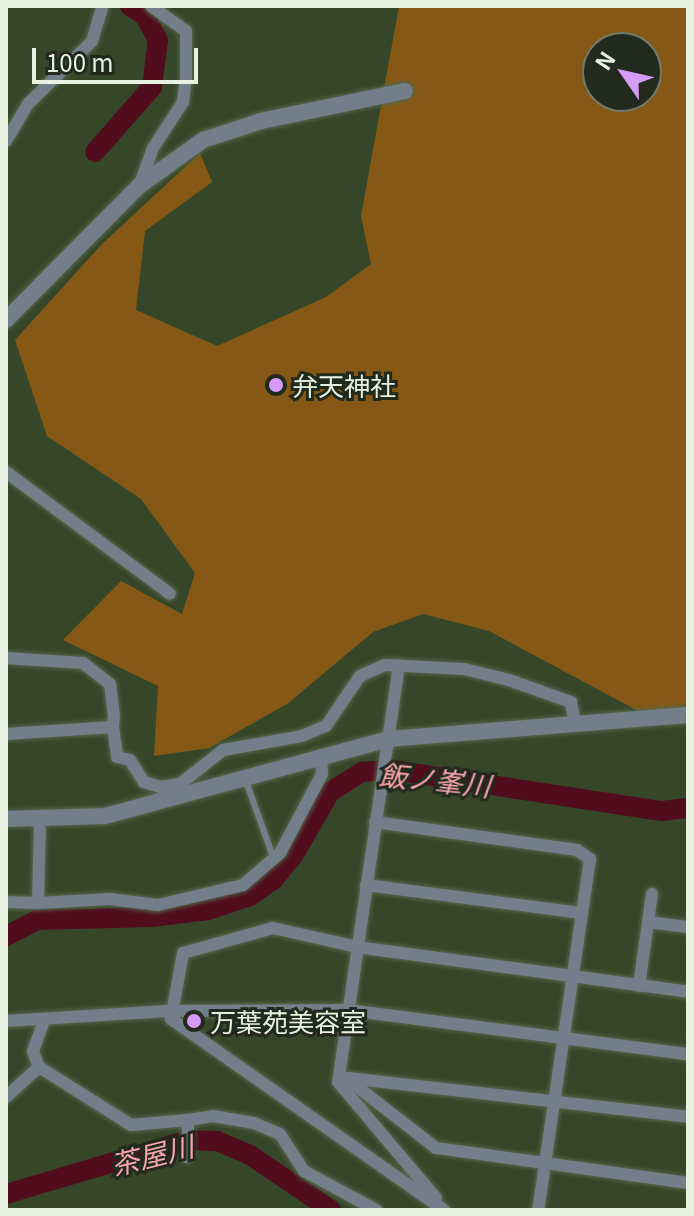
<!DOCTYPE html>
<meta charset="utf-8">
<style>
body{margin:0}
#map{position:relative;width:694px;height:1216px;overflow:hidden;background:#364729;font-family:Georgia,"Noto Sans JP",serif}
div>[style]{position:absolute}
.green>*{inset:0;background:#855915}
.river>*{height:20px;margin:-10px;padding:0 10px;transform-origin:10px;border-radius:10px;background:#510d1e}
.roads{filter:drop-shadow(0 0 2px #56664a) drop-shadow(0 0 2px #56664a)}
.service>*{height:6px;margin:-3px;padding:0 3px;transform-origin:3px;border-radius:3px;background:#737e8b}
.minor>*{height:12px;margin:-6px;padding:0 6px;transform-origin:6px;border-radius:6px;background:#737e8b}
.tertiary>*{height:16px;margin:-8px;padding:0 8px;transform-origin:8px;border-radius:8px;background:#737e8b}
.dots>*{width:22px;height:22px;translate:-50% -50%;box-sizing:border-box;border:4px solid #222a1d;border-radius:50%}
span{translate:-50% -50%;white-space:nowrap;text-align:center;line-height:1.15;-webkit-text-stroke:6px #222a1d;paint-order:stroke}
.poi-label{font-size:26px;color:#e8f2e1}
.left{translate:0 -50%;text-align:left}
.water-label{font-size:28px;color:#fba4ae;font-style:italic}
.frame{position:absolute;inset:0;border:8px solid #e8f2e1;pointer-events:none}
.north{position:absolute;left:582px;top:32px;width:80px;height:80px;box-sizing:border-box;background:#222a1d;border:2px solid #717a6b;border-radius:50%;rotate:304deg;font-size:22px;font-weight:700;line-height:32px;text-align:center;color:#e8f2e1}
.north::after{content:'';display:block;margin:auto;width:28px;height:36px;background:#d69bf9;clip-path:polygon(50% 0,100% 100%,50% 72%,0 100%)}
.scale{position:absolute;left:32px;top:48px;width:166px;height:36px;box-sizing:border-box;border:4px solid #e8f2e1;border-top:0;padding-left:10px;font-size:24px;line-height:28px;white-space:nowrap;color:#e8f2e1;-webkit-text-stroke:6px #222a1d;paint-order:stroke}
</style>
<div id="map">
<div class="green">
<i style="clip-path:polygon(evenodd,399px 6px,688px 6px,688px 723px,666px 726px,489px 631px,423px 614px,373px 632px,287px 704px,209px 748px,154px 756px,158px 686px,63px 640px,121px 581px,182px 614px,195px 573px,141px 499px,47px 436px,15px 340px,101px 245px,200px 153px,212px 182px,145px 231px,136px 310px,217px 346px,326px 297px,371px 264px,361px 216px,399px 6px,598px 48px,646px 48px,646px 96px,598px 96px,598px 48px)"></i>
</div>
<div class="river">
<i style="left:95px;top:152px;width:86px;rotate:-48.8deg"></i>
<i style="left:152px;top:87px;width:47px;rotate:-82.7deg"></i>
<i style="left:158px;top:40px;width:29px;rotate:-119deg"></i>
<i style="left:144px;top:15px;width:17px;rotate:-147deg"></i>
<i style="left:6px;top:936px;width:35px;rotate:-27deg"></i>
<i style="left:37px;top:920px;width:115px;rotate:-1.5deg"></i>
<i style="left:152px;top:917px;width:56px;rotate:-7.1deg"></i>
<i style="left:208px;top:910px;width:44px;rotate:-18.4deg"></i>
<i style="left:250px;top:896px;width:29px;rotate:-35deg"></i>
<i style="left:274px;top:879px;width:33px;rotate:-51deg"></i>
<i style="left:295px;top:853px;width:70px;rotate:-60.2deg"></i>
<i style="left:330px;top:792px;width:38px;rotate:-32deg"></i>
<i style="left:362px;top:772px;width:31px;rotate:-4deg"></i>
<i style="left:393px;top:770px;width:272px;rotate:8.7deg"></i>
<i style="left:662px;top:811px;width:26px;rotate:-7deg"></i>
<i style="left:6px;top:1194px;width:190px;rotate:-16.5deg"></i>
<i style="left:188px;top:1140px;width:29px;rotate:2deg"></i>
<i style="left:217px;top:1141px;width:36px;rotate:23deg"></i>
<i style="left:250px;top:1155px;width:98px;rotate:34.2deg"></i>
</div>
<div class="roads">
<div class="service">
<i style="left:246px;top:781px;width:81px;rotate:70.4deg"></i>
</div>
<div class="minor">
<i style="left:6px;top:141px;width:43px;rotate:-59.3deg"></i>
<i style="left:28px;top:104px;width:90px;rotate:-44.5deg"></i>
<i style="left:92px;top:41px;width:37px;rotate:-73deg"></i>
<i style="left:139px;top:186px;width:40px;rotate:-69.8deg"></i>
<i style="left:153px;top:148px;width:55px;rotate:-56.9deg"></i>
<i style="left:183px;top:102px;width:24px;rotate:-83deg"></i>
<i style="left:186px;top:78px;width:47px;rotate:-90deg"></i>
<i style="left:186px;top:31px;width:43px;rotate:-144.5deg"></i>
<i style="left:6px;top:472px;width:204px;rotate:36.6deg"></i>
<i style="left:6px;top:658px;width:77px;rotate:3.7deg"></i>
<i style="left:83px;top:663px;width:34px;rotate:38deg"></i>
<i style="left:110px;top:684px;width:31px;rotate:83deg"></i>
<i style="left:114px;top:715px;width:12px;rotate:95deg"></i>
<i style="left:113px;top:727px;width:107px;rotate:176.3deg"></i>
<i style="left:399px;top:665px;width:421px;rotate:98.3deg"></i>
<i style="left:338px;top:1082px;width:152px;rotate:49.8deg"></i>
<i style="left:113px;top:727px;width:30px;rotate:82deg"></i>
<i style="left:117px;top:757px;width:13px;rotate:13deg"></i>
<i style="left:130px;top:760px;width:26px;rotate:58deg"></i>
<i style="left:144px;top:782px;width:17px;rotate:17deg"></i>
<i style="left:160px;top:787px;width:20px;rotate:-9deg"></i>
<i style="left:180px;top:784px;width:55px;rotate:-38.3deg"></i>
<i style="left:223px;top:750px;width:80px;rotate:-10deg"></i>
<i style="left:302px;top:736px;width:26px;rotate:-23deg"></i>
<i style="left:326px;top:726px;width:60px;rotate:-55.8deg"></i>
<i style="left:360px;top:676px;width:27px;rotate:-24deg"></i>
<i style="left:385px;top:665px;width:79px;rotate:2.9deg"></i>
<i style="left:464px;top:669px;width:46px;rotate:13.7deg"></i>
<i style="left:509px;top:680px;width:66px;rotate:19.5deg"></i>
<i style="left:571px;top:702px;width:22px;rotate:80deg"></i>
<i style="left:375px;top:822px;width:204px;rotate:7.9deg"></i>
<i style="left:577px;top:850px;width:16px;rotate:35deg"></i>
<i style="left:590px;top:859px;width:355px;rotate:98.4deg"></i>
<i style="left:366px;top:885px;width:218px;rotate:7.4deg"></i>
<i style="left:6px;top:902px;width:32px;rotate:2deg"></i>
<i style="left:38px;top:903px;width:83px;rotate:-88.6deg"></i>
<i style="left:38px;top:903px;width:72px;rotate:-3.2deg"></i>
<i style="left:110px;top:899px;width:48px;rotate:7.1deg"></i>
<i style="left:158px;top:905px;width:87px;rotate:-13.2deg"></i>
<i style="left:243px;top:885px;width:49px;rotate:-40.9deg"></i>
<i style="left:280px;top:853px;width:89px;rotate:-62deg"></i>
<i style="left:322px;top:774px;width:19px;rotate:-93deg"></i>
<i style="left:648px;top:922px;width:40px;rotate:7.1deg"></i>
<i style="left:639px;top:986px;width:93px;rotate:-82deg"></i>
<i style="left:6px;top:1021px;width:162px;rotate:-3.5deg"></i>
<i style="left:168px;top:1011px;width:180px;rotate:-0.3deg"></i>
<i style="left:348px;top:1010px;width:343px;rotate:7.4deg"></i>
<i style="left:39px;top:1067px;width:17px;rotate:-111deg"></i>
<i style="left:33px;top:1051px;width:33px;rotate:-70deg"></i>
<i style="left:346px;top:1078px;width:114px;rotate:37.9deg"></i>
<i style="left:436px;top:1148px;width:254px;rotate:7.9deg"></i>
<i style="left:348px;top:1078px;width:342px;rotate:6.5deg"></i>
<i style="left:6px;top:1097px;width:45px;rotate:-42.3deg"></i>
<i style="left:39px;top:1067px;width:109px;rotate:32.2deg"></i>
<i style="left:131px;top:1125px;width:57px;rotate:-5deg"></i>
<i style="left:187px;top:1157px;width:37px;rotate:-88deg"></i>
<i style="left:188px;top:1120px;width:25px;rotate:-9deg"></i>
<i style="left:213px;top:1116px;width:42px;rotate:9.7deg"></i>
<i style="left:254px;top:1123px;width:28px;rotate:23deg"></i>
<i style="left:280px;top:1134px;width:44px;rotate:57deg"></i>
<i style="left:304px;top:1171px;width:82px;rotate:28.4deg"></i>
<i style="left:444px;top:1210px;width:333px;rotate:-145deg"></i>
<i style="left:171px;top:1019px;width:67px;rotate:-79.7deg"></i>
<i style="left:183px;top:953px;width:93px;rotate:-15.5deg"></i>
<i style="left:273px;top:928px;width:86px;rotate:12.7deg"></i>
<i style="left:357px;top:947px;width:334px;rotate:7.7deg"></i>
</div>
<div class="tertiary">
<i style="left:6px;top:320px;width:189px;rotate:-45.2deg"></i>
<i style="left:139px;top:186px;width:79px;rotate:-35.7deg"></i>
<i style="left:203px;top:140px;width:61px;rotate:-18.1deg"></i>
<i style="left:261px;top:121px;width:147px;rotate:-11.8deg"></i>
<i style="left:6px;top:819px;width:99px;rotate:-1.7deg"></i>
<i style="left:105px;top:816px;width:293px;rotate:-15.2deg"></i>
<i style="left:388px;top:739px;width:301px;rotate:-4.6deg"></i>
</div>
</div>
<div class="dots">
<i style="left:276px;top:385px;background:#d69bf9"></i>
<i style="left:194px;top:1021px;background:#d69bf9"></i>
</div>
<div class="poi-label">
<span class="left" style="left:292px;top:385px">弁天神社</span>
<span class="left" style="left:210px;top:1021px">万葉苑美容室</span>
</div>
<div class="water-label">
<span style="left:435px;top:779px;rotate:6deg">飯ノ峯川</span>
<span style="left:152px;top:1154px;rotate:-14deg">茶屋川</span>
</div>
<div class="frame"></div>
<div class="north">N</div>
<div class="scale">100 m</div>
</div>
